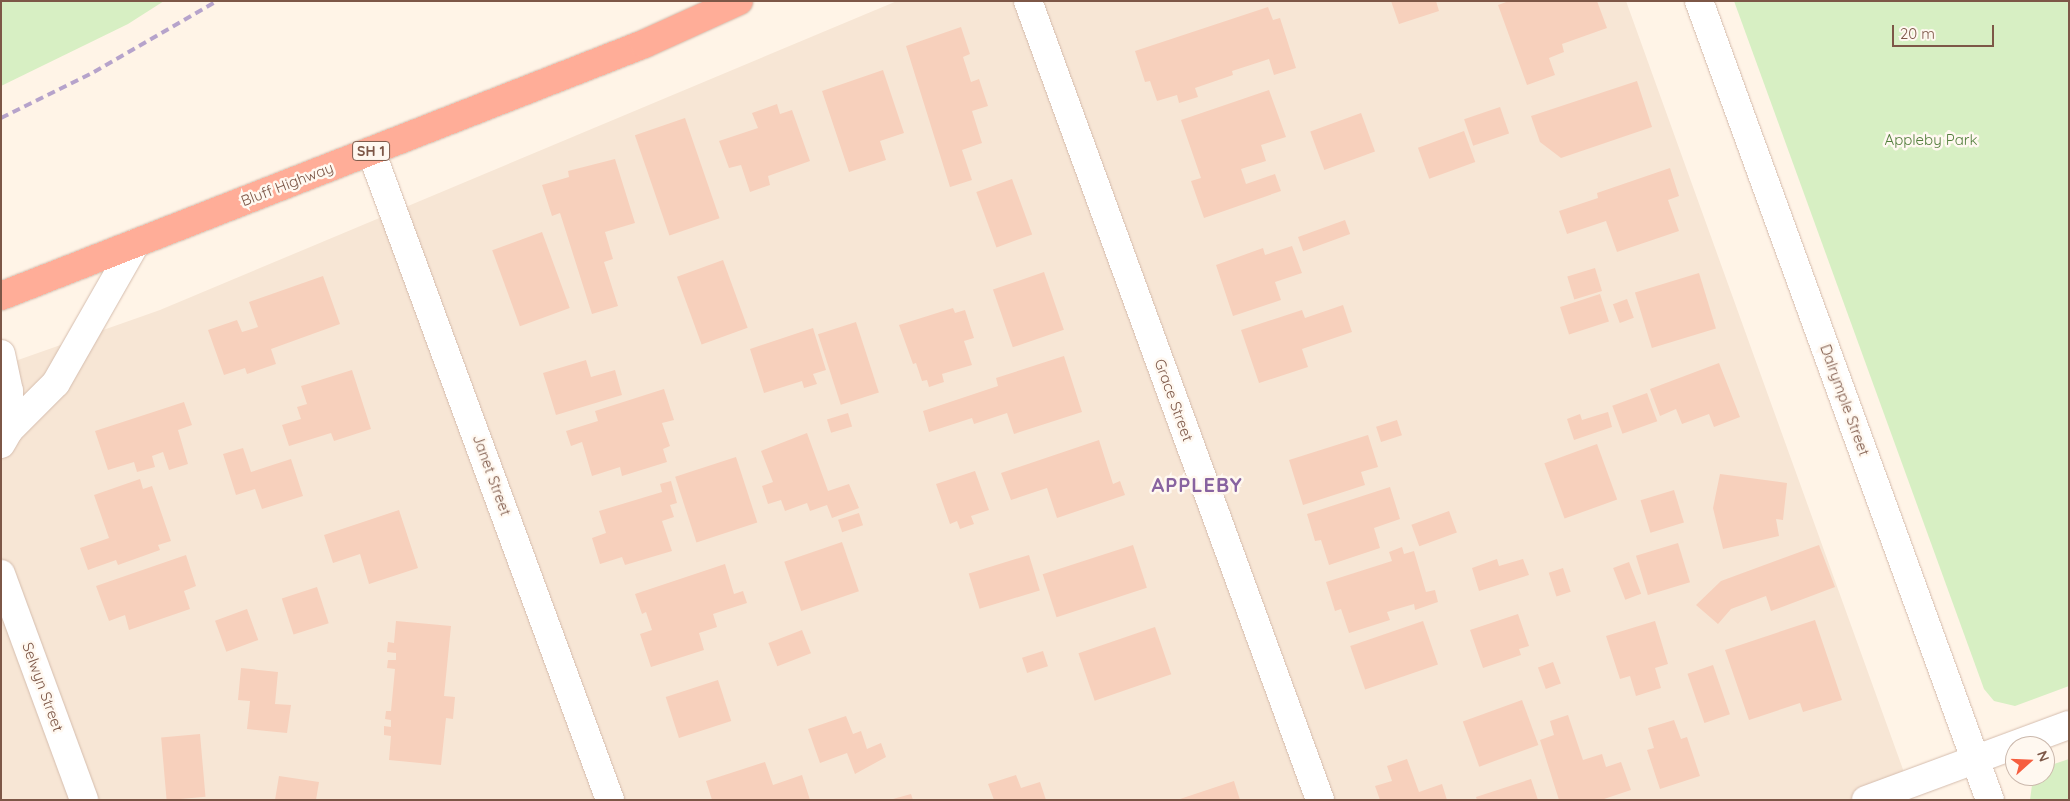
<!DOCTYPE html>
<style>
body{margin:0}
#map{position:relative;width:2070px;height:801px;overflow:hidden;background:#fff4e7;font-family:Quicksand,sans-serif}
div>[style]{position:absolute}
.residential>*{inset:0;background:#f7e6d5}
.green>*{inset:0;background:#d7efc3}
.building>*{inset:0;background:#f7d0bc;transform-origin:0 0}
.roads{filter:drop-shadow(0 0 1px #d5bdae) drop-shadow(0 0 1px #d5bdae)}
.street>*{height:28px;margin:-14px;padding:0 14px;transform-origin:14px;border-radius:14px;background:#fff}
.highway>*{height:28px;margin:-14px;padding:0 14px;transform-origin:14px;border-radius:14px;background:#ffad98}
.rail>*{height:4px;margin-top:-2px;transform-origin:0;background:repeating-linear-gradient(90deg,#b6a3cb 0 8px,transparent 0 13px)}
span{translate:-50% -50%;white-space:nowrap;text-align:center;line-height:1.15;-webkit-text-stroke:5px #fff8f0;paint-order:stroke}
.shield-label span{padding:1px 4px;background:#fff8f0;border:1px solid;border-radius:4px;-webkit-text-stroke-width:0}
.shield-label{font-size:14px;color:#7d5747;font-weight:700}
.park-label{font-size:15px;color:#527e3c}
.street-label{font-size:15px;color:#7d5747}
.district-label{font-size:20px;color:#8863a0;font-weight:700;letter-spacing:1px}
.frame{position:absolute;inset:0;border:2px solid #7d5747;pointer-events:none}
.north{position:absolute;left:2005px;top:736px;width:50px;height:50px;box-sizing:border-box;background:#fff8f0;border:1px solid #cbb8ac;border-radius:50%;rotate:70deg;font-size:14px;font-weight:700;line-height:20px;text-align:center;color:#7d5747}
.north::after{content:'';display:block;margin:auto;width:18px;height:22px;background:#f65e3f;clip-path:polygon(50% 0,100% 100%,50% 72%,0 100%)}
.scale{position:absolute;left:1892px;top:25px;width:102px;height:22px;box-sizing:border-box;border:2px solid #7d5747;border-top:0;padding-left:6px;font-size:15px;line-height:18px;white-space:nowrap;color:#7d5747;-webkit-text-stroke:4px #fff8f0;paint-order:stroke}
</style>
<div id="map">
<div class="residential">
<i style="clip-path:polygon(897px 1px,1626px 1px,1914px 800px,1px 800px,1px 366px,160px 310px)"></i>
</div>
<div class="green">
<i style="clip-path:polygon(1px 1px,164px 1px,128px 24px,1px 86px)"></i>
<i style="clip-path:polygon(1734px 1px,2069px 1px,2069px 686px,2015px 706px,1994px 701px,1984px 689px)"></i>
<i style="clip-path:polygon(2069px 759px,2069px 800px,2030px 800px,2032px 785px,2040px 776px,2045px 776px,2048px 766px)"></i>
</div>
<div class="building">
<i style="clip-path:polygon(1391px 1px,1436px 1px,1439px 11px,1399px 24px)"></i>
<i style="clip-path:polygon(1509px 1px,1597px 1px,1607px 28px,1562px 44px,1564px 52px,1549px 58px,1555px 75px,1527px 85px,1498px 5px)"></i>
<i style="clip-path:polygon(1268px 7px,1273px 20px,1280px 18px,1296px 68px,1274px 75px,1269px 59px,1232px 71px,1233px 75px,1195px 88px,1198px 97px,1179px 103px,1177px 95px,1157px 101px,1150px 81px,1145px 82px,1135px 51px)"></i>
<i style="clip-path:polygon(961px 27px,970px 54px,963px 57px,971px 82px,979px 79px,988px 106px,972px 111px,982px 143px,962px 150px,972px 180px,950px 187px,906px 46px)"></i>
<i style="clip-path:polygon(883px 70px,904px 133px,880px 141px,886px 160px,849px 172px,822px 91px)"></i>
<i style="clip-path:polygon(1637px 81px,1652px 127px,1561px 158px,1540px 142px,1531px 116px)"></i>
<i style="clip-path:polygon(1269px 90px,1286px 137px,1261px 145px,1266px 161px,1241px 169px,1246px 184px,1275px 174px,1281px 191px,1204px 218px,1191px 181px,1201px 178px,1181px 120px)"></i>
<i style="clip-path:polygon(777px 104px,780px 114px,792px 110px,810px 161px,768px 176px,770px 185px,750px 192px,741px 165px,729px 168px,719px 141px,758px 128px,752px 113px)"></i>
<i style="left:1500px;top:107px;width:28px;height:38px;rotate:71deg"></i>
<i style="left:1361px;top:113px;width:41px;height:54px;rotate:70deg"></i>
<i style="left:685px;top:118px;width:106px;height:53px;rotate:71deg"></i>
<i style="left:1464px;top:131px;width:33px;height:49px;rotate:70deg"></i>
<i style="clip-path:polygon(615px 159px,635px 223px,605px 232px,613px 259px,604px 262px,618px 306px,592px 314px,560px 213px,552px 216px,542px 185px,569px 177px,568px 171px)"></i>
<i style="clip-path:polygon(1670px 168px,1679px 196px,1668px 200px,1679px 231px,1617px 252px,1606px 221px,1567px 234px,1559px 211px,1598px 198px,1597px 193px)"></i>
<i style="left:1012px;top:179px;width:59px;height:38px;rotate:70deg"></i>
<i style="left:1345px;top:220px;width:15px;height:50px;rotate:70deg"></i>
<i style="left:542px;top:232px;width:81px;height:53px;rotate:70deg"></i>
<i style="clip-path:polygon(1292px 246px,1302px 273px,1275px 282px,1281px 300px,1233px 316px,1216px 265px,1263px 248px,1265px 255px)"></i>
<i style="left:723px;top:260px;width:72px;height:49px;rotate:70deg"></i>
<i style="left:1595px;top:268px;width:24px;height:29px;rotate:73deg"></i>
<i style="left:1044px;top:272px;width:61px;height:54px;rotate:71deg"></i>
<i style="left:1699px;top:273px;width:58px;height:67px;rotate:73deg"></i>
<i style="clip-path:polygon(323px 276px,340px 324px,271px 349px,276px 364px,247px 374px,245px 368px,224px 375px,208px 330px,237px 320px,242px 332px,258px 327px,249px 302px)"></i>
<i style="left:1600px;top:294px;width:29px;height:42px;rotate:72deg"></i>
<i style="left:1627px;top:299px;width:20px;height:15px;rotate:70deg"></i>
<i style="clip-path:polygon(1343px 305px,1352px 332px,1302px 349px,1308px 367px,1259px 383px,1241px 330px,1302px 310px,1305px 318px)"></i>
<i style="clip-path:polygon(953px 308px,955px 313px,965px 310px,974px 338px,964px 341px,972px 365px,942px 374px,944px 382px,929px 387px,927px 380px,922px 381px,916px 363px,913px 364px,899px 325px)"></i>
<i style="left:856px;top:322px;width:74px;height:40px;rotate:72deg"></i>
<i style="clip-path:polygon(813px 328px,826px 370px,813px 374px,817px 384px,804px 388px,802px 381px,764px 393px,750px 349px)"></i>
<i style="clip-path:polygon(1064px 356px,1082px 412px,1014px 434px,1007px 413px,974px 424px,972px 418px,929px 432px,923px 411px,998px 386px,996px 378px)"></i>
<i style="clip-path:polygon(586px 360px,591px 377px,615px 370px,622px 395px,556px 415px,543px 373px)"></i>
<i style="clip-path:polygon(1719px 363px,1740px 417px,1714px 427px,1709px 414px,1682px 424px,1676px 409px,1660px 416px,1650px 389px)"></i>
<i style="clip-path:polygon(352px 370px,371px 429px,334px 441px,331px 433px,289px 446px,282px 425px,301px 419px,297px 407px,307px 404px,301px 386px)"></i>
<i style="clip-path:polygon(664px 389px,674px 420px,662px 423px,670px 446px,663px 449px,667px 462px,622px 476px,620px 467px,592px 476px,582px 442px,571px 446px,566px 431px,598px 421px,595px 411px)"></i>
<i style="left:1647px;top:393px;width:30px;height:37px;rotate:70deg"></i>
<i style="clip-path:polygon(184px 402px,192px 425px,178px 430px,188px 464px,169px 470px,163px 452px,152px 456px,155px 467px,137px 472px,134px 462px,108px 470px,95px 431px)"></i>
<i style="clip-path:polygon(1608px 412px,1612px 427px,1574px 440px,1567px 419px,1580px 414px,1582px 420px)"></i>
<i style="left:848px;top:413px;width:14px;height:22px;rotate:73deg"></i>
<i style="left:1397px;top:420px;width:16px;height:22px;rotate:72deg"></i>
<i style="clip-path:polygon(807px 433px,828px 491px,849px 484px,859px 508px,832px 518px,827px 505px,810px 511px,807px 503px,785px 511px,781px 500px,768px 504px,762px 486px,773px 482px,761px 451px)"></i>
<i style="clip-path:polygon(1368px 435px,1378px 467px,1361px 472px,1365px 485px,1303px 505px,1289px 460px)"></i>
<i style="clip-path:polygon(1099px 440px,1113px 484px,1120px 481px,1125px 495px,1057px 518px,1047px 488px,1011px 500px,1001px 473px)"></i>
<i style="left:1597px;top:444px;width:59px;height:56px;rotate:70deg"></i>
<i style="clip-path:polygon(243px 448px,251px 472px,291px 459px,303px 496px,262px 509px,255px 489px,236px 495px,223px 454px)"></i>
<i style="left:736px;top:457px;width:69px;height:64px;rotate:72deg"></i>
<i style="clip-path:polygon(975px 471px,989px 510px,971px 516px,974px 524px,960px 529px,957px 521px,950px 524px,936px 484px)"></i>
<i style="clip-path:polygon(1720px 474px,1787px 483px,1783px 520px,1776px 519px,1779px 536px,1723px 549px,1713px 508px)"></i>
<i style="clip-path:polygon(140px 479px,143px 489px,152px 486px,171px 541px,158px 545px,160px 550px,118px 565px,116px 560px,88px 570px,80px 548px,109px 538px,94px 495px)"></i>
<i style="clip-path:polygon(671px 481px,677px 503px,670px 505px,674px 517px,662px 521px,672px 551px,625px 565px,622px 557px,600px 564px,592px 538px,606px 533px,599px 511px,662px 492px,660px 484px)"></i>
<i style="clip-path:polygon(1390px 487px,1400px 519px,1374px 528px,1380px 548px,1329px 565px,1321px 540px,1315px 541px,1307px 514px)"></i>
<i style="left:1674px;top:490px;width:34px;height:35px;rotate:73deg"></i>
<i style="clip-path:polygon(399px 510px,418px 568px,369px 584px,360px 554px,333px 563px,324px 535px)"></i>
<i style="left:1449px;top:511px;width:23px;height:40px;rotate:70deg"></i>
<i style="left:859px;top:513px;width:13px;height:22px;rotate:72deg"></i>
<i style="left:842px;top:542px;width:52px;height:61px;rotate:71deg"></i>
<i style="left:1678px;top:543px;width:41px;height:44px;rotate:73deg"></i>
<i style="left:1133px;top:545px;width:45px;height:95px;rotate:72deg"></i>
<i style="clip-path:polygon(1819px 545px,1835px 587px,1771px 611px,1766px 596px,1731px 609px,1718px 624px,1696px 605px,1721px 581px)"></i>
<i style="clip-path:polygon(1402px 547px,1404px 554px,1414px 551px,1426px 592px,1435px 590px,1438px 602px,1415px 610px,1414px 604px,1387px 612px,1390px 620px,1349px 633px,1341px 609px,1335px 611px,1326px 582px,1392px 561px,1389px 552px)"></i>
<i style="clip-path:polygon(186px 555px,196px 586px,184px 591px,190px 609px,129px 630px,125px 615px,109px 621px,96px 586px)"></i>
<i style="left:1029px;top:555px;width:37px;height:63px;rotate:73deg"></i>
<i style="clip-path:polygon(1497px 559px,1499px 566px,1523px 559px,1529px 575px,1479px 591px,1472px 568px)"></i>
<i style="left:1629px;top:562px;width:34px;height:17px;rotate:69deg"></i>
<i style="clip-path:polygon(725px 564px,734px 594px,743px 591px,747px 603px,713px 614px,717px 627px,699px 633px,704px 650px,651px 667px,640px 634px,652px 630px,646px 612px,642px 614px,635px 594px)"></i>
<i style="left:1563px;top:568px;width:25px;height:15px;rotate:72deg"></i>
<i style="left:317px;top:587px;width:38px;height:37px;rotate:72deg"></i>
<i style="left:247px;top:609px;width:33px;height:34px;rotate:70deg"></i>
<i style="clip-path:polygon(1518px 614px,1529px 646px,1519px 649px,1521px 655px,1483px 668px,1470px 630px)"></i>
<i style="clip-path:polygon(1815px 620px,1842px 700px,1803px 712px,1800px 703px,1749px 720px,1725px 650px)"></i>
<i style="clip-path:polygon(396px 621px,451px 626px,444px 696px,455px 697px,453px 719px,446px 718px,441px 765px,389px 760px,391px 736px,384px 735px,384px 726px,391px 727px,391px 720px,385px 719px,386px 711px,391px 711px,395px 669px,387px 668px,388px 660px,396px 660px,396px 653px,387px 652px,388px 642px,394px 643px)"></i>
<i style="left:1423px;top:621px;width:46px;height:77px;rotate:71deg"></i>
<i style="clip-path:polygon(1655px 621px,1668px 664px,1655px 668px,1661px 688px,1636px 696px,1630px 676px,1620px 679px,1606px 636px)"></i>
<i style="left:1155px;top:627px;width:50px;height:81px;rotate:71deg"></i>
<i style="left:802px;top:630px;width:25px;height:36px;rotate:69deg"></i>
<i style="left:1043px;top:651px;width:16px;height:22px;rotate:72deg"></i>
<i style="left:1553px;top:662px;width:23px;height:16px;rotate:70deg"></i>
<i style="left:1713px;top:665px;width:52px;height:27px;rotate:71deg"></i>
<i style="clip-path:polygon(241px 668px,278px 672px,275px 704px,291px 705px,287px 733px,247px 729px,250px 701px,238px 700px)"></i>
<i style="left:718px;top:680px;width:43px;height:55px;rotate:72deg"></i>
<i style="left:1522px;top:700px;width:48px;height:63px;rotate:70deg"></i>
<i style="clip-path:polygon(1568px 715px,1583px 760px,1602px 754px,1606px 767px,1621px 762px,1631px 790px,1601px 800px,1559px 800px,1540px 740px,1554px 735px,1550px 721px)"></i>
<i style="clip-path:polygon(846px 716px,853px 734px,861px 731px,867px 749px,881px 743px,886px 757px,855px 774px,847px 753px,820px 763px,808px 729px)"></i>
<i style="clip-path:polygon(1674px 720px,1681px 739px,1687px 737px,1700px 776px,1660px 789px,1647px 750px,1654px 748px,1648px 728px)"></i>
<i style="left:200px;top:734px;width:63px;height:39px;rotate:85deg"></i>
<i style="clip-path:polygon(1407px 759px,1419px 792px,1442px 784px,1447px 800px,1380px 800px,1375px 786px,1392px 781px,1387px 766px)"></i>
<i style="clip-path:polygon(765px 762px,773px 785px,802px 775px,810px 800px,712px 800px,706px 781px)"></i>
<i style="clip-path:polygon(1016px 775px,1021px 788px,1040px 782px,1046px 800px,994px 800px,988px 784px)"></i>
<i style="clip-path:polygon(279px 776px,319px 782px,316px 800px,275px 800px)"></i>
<i style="clip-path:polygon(1531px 779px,1538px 800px,1477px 800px,1476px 797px)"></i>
<i style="clip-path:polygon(1234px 781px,1240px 800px,1180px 800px,1180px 799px)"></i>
<i style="clip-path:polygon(911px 794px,913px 800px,893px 800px,893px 799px)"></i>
</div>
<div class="roads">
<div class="street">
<i style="left:1028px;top:1px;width:851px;rotate:69.92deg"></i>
<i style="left:1699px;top:1px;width:850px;rotate:69.99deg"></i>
<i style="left:371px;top:151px;width:692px;rotate:69.78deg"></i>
<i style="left:1px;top:354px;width:38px;rotate:78deg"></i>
<i style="left:9px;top:391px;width:39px;rotate:90deg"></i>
<i style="left:1px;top:444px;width:16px;rotate:-60deg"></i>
<i style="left:9px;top:430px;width:66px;rotate:-45deg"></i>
<i style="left:56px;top:383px;width:161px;rotate:-60.3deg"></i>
<i style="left:1px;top:574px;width:241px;rotate:69.8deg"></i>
<i style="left:1866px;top:800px;width:216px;rotate:-20.3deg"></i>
</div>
<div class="highway">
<i style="left:1px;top:296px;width:691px;rotate:-21.4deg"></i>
<i style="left:644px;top:44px;width:104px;rotate:-24.4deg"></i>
</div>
</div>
<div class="rail">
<i style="left:1px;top:118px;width:104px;rotate:-26.3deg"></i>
<i style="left:94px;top:72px;width:142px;rotate:-30deg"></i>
</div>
<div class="shield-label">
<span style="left:371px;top:151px">SH 1</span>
</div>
<div class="park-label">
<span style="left:1931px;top:140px">Appleby Park</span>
</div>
<div class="street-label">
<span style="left:287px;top:184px;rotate:-21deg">Bluff Highway</span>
<span style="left:1174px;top:400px;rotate:70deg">Grace Street</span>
<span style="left:1845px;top:400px;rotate:70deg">Dalrymple Street</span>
<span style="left:492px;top:475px;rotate:70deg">Janet Street</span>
<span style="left:43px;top:687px;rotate:70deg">Selwyn Street</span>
</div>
<div class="district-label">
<span style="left:1197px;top:484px">APPLEBY</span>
</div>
<div class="frame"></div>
<div class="north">N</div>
<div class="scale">20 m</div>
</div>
